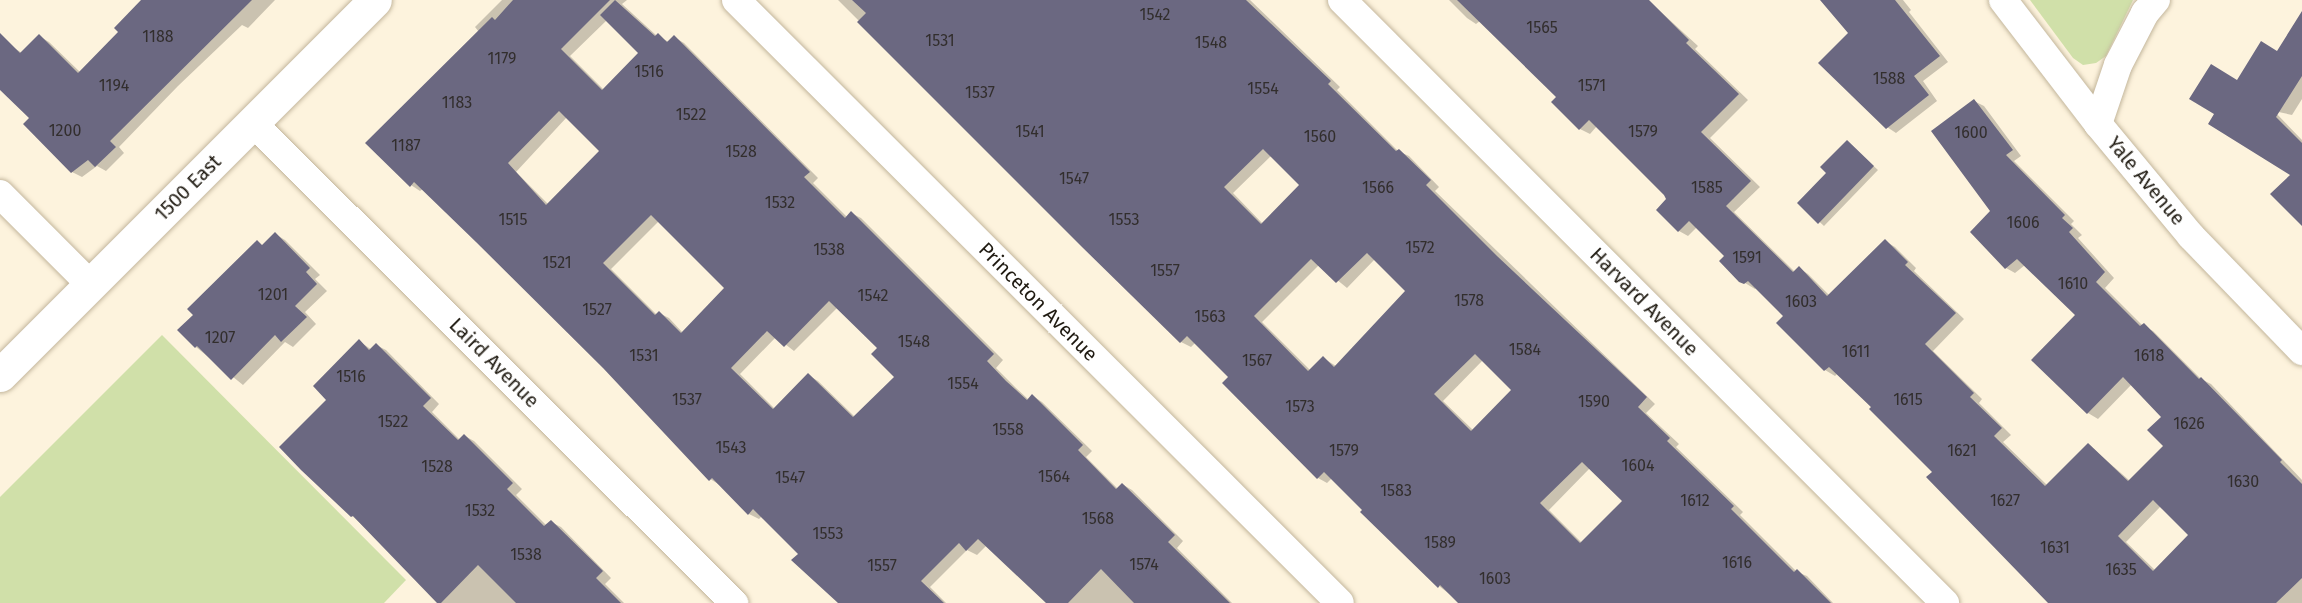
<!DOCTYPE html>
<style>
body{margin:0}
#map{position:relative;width:2302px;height:603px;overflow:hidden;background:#fdf3dd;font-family:"Fira Sans",sans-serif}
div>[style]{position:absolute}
.green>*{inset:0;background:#d0e0a9}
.shadow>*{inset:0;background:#0003}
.building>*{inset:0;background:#6b6881}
.roads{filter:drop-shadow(0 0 2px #c3b69c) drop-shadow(0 0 2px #c3b69c)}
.minor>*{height:28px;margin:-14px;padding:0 14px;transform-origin:14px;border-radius:14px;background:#fff}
.tertiary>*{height:33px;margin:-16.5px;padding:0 16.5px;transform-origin:16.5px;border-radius:16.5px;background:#fff}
span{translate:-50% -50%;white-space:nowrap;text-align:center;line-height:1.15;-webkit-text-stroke:6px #fff;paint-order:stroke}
.number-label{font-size:16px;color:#322e2d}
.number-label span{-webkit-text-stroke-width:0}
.street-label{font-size:20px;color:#1f1a11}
</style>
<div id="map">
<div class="green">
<i style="clip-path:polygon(2030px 0,2133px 0,2106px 56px,2096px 63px,2083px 65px,2073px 58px)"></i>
<i style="clip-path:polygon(162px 335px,406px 580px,384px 603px,0 603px,0 497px)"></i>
</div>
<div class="shadow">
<i style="clip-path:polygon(143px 0,275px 0,248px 28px,242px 25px,178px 86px,119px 147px,124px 153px,106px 171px,97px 166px,82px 177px,72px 172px,31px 118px,0 88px,0 58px,11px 46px,22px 53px,39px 36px,49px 42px,81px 73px,120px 32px)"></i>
<i style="clip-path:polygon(evenodd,502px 0,627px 0,622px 4px,657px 36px,669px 42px,674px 37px,684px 43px,818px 178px,813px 183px,847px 217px,851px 213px,861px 218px,1003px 360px,996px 368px,1016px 388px,1029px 400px,1033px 396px,1042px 402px,1092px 451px,1086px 457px,1118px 489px,1122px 484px,1132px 490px,1183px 541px,1177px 548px,1232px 603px,1048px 603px,987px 545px,977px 555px,967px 550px,930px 587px,946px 603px,840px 603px,800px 554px,762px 516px,759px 519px,749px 514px,720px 485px,710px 479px,604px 367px,423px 189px,420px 191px,411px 185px,479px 32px,475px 27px,502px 0,607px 20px,640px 53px,604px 90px,570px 56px,607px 20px,502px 0,567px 117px,602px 151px,548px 204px,516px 172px,567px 117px,502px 0,659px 221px,727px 288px,683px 333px,669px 318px,659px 313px,657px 315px,611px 269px,659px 221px,502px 0,838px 307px,879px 348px,896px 377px,855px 417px,818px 381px,808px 375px,775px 409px,740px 374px,776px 337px,794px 351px,838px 307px)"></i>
<i style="clip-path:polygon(evenodd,838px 0,1250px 0,1340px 87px,1337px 90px,1398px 151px,1409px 156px,1439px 187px,1435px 191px,1655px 404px,1646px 413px,1679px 444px,1676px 447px,1743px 512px,1740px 515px,1797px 572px,1807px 576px,1833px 603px,1461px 603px,1439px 586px,1332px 478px,1327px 483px,1318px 478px,1230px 377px,1196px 342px,1191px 347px,1181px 342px,838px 0,1272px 155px,1301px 185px,1263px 224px,1233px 193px,1272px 155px,838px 0,1375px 259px,1407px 291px,1336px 366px,1323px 358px,1310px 370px,1262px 322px,1319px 265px,1347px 288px,1375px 259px,838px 0,1483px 360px,1514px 390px,1474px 431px,1443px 401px,1483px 360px,838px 0,1590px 468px,1624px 501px,1582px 543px,1549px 510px,1590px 468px)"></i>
<i style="clip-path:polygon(evenodd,1449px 0,1648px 0,1698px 46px,1695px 49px,1748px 100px,1710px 138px,1760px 187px,1734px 212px,1795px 272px,1799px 268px,1808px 274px,1829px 295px,1885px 241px,1895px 247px,1916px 268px,1914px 271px,1964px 319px,1933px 351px,1982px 399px,1979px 403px,2011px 435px,2003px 442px,2048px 486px,2089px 445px,2130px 481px,2165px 446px,2163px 417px,2132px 384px,2098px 419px,2088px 413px,2033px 360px,2077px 315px,2025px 265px,2015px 273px,2006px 268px,1992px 212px,1974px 101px,1984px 106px,2021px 156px,2014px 161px,2074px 221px,2071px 224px,2082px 235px,2078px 238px,2114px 278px,2105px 288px,2143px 326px,2153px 331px,2201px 379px,2211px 384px,2302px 480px,2302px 603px,2051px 603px,1934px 472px,1838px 373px,1835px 376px,1825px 370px,1778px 323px,1785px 316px,1757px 287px,1755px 289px,1740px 280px,1726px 256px,1697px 227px,1688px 236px,1679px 231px,1668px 199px,1597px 126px,1590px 134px,1580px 129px,1558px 97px,1480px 21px,1476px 24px,1467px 18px,1449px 0,2161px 506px,2190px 535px,2156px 571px,2126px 542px,2161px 506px)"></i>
<i style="clip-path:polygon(1822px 0,1903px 0,1911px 10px,1909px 12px,1948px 62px,1923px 81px,1937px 101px,1896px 133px,1887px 127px,1850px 33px)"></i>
<i style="clip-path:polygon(2302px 40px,2302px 99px,2292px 115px,2274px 111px,2302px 140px,2302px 222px,2292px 175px,2237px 82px,2277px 53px)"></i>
<i style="clip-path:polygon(1847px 142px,1878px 170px,1824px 226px,1799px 203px,1828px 173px)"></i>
<i style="clip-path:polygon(275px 234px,285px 240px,320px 275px,315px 279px,327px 291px,305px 312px,316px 324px,293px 347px,285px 342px,243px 385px,196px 347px,263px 246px)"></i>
<i style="clip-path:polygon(359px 341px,372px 350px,376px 345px,386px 350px,439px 404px,432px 412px,460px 440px,465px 436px,474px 441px,522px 489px,516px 495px,547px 526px,551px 522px,561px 527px,611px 578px,605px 584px,624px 603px,439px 603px,423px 584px,281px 447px,328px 400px)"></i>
</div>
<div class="building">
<i style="clip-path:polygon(141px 0,252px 0,110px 141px,116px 147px,95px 167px,88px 160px,71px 173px,23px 124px,29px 118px,0 90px,0 33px,20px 53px,39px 34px,78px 73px,118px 32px,114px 28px)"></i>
<i style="clip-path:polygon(evenodd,513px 0,610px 0,561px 49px,602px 90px,638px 53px,600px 15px,615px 0,655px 36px,658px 33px,667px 42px,674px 35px,810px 172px,804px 177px,845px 218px,851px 211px,994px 354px,987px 361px,1006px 381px,1027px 400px,1032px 394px,1083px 445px,1078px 450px,1116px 489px,1122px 483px,1175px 535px,1168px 542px,1230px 603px,1134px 603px,1101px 569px,1068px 603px,1046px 603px,978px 539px,966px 551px,959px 543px,921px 581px,944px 603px,838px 603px,791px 560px,798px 554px,753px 509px,748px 515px,712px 478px,709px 481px,603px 368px,476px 242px,414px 182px,410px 187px,365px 143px,492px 17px,495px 20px,513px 0,559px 111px,599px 151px,546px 205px,508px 163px,559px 111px,513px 0,651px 215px,724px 288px,681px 333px,659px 311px,655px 315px,603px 263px,651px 215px,513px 0,829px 301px,877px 348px,871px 354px,894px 377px,853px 417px,808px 373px,773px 409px,731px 368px,767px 331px,784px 347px,829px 301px)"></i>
<i style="clip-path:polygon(evenodd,852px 0,1246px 0,1331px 81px,1328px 84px,1396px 151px,1399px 149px,1431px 180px,1426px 185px,1497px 256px,1647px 397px,1638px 407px,1670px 438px,1667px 441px,1734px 506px,1731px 509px,1794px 572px,1797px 569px,1831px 603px,1458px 603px,1440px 585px,1438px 588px,1360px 512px,1362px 510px,1324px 472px,1317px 479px,1222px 383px,1228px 377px,1187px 336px,1180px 343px,1082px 247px,857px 22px,866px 13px,852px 0,1263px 149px,1299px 185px,1261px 224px,1224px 187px,1263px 149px,852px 0,1367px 253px,1405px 291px,1334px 367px,1323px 356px,1308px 371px,1254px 316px,1311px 259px,1336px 283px,1367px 253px,852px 0,1475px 354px,1511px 390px,1471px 431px,1434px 394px,1475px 354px,852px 0,1582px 462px,1622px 501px,1580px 543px,1540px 503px,1582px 462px)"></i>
<i style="clip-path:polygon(evenodd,1457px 0,1649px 0,1689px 40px,1686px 43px,1739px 94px,1701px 132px,1751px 181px,1726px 206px,1793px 272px,1799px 266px,1827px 296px,1885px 239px,1908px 262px,1905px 265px,1956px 313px,1925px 344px,1974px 393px,1970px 397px,2002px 428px,1994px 436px,2045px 486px,2088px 443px,2128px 481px,2163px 446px,2147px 430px,2161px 417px,2123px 377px,2087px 414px,2031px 360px,2075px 315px,2017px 259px,2005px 269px,1970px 232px,1990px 211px,1931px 131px,1974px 99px,2013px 150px,2006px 155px,2065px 215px,2062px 218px,2073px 228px,2069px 232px,2105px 272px,2096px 282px,2140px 326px,2144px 323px,2199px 379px,2201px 377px,2282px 460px,2280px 462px,2302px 484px,2302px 578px,2276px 603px,2048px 603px,1926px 477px,1932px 472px,1869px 409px,1871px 407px,1829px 367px,1824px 371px,1776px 323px,1783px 316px,1748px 281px,1744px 284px,1739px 282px,1719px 261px,1724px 256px,1689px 221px,1678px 232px,1656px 210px,1666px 199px,1664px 195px,1589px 120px,1579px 130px,1551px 102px,1556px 97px,1457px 0,2153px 500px,2188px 535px,2153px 571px,2118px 536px,2153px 500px)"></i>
<i style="clip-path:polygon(1820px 0,1895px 0,1940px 56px,1914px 76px,1929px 95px,1886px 129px,1818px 63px,1848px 33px)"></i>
<i style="clip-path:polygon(2302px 11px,2302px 76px,2276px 117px,2302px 143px,2302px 226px,2270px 194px,2290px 175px,2208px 124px,2214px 114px,2189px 99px,2211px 64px,2237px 80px,2261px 41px,2277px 51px)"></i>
<i style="clip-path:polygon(1847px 140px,1874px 166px,1818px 224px,1797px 203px,1826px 173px,1820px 167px)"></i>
<i style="clip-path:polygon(275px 232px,310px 268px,306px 272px,317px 284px,295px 306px,307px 317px,281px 342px,275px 335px,231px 380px,197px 346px,195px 348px,177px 330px,193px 315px,187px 309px,257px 240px,262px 245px)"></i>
<i style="clip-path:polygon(359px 339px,369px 350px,376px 343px,431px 398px,423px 406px,458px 440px,464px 434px,513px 483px,507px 489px,544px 526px,551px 520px,603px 571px,596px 578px,621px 603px,516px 603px,478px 565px,441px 603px,437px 603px,353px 516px,351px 517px,301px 470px,279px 447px,326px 400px,313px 386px)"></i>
</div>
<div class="roads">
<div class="minor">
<i style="left:736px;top:0;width:853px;rotate:44.95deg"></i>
<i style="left:1342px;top:0;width:853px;rotate:45deg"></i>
<i style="left:2003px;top:0;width:156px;rotate:52.5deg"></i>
<i style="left:2098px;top:124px;width:146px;rotate:50.3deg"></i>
<i style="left:2191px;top:236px;width:160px;rotate:46deg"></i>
<i style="left:253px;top:123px;width:680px;rotate:44.94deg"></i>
<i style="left:2098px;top:124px;width:62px;rotate:-71.3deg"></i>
<i style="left:2118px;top:65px;width:59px;rotate:-62.6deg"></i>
<i style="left:2145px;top:13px;width:17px;rotate:-50deg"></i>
<i style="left:0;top:194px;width:127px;rotate:45deg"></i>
</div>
<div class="tertiary">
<i style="left:0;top:375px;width:530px;rotate:-45deg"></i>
</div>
</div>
<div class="number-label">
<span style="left:1155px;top:15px">1542</span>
<span style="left:1542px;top:28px">1565</span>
<span style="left:158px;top:37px">1188</span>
<span style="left:940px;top:41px">1531</span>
<span style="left:1211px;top:43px">1548</span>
<span style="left:502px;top:59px">1179</span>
<span style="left:649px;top:72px">1516</span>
<span style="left:1889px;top:79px">1588</span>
<span style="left:114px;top:86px">1194</span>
<span style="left:1592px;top:86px">1571</span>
<span style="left:1263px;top:89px">1554</span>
<span style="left:980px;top:93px">1537</span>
<span style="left:457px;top:103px">1183</span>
<span style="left:691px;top:115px">1522</span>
<span style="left:65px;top:131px">1200</span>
<span style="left:1030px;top:132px">1541</span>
<span style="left:1643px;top:132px">1579</span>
<span style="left:1971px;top:133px">1600</span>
<span style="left:1320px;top:137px">1560</span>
<span style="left:406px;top:146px">1187</span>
<span style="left:741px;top:152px">1528</span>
<span style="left:1074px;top:179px">1547</span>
<span style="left:1378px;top:188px">1566</span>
<span style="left:1707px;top:188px">1585</span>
<span style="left:780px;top:203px">1532</span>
<span style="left:513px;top:220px">1515</span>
<span style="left:1124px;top:220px">1553</span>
<span style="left:2023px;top:223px">1606</span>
<span style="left:1420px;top:248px">1572</span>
<span style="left:829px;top:250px">1538</span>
<span style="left:1747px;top:258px">1591</span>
<span style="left:557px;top:263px">1521</span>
<span style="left:1165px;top:271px">1557</span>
<span style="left:2073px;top:284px">1610</span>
<span style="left:273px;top:295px">1201</span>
<span style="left:873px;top:296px">1542</span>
<span style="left:1469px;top:301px">1578</span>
<span style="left:1801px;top:302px">1603</span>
<span style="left:597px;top:310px">1527</span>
<span style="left:1210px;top:317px">1563</span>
<span style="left:220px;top:338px">1207</span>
<span style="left:914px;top:342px">1548</span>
<span style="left:1525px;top:350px">1584</span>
<span style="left:1856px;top:352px">1611</span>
<span style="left:644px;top:356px">1531</span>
<span style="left:2149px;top:356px">1618</span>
<span style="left:1257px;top:361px">1567</span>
<span style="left:351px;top:377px">1516</span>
<span style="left:963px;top:384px">1554</span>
<span style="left:687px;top:400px">1537</span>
<span style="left:1908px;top:400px">1615</span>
<span style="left:1594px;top:402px">1590</span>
<span style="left:1300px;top:407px">1573</span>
<span style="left:393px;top:422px">1522</span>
<span style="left:2189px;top:424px">1626</span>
<span style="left:1008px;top:430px">1558</span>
<span style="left:731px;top:448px">1543</span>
<span style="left:1344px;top:451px">1579</span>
<span style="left:1962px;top:451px">1621</span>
<span style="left:1638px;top:466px">1604</span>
<span style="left:437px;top:467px">1528</span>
<span style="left:1054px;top:477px">1564</span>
<span style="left:790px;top:478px">1547</span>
<span style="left:2243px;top:482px">1630</span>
<span style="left:1396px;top:491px">1583</span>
<span style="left:1695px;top:501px">1612</span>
<span style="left:2005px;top:501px">1627</span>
<span style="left:480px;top:511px">1532</span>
<span style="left:1098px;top:519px">1568</span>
<span style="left:828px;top:534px">1553</span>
<span style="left:1440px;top:543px">1589</span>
<span style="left:2055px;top:548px">1631</span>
<span style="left:526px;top:555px">1538</span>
<span style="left:1737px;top:563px">1616</span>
<span style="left:1144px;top:565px">1574</span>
<span style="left:882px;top:566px">1557</span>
<span style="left:2121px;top:570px">1635</span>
<span style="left:1495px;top:579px">1603</span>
</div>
<div class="street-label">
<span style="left:2146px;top:181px;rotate:50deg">Yale Avenue</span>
<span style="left:188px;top:188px;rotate:-45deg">1500 East</span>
<span style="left:1038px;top:302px;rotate:45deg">Princeton Avenue</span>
<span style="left:1644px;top:302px;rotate:45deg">Harvard Avenue</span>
<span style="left:494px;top:363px;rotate:45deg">Laird Avenue</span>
</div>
</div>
